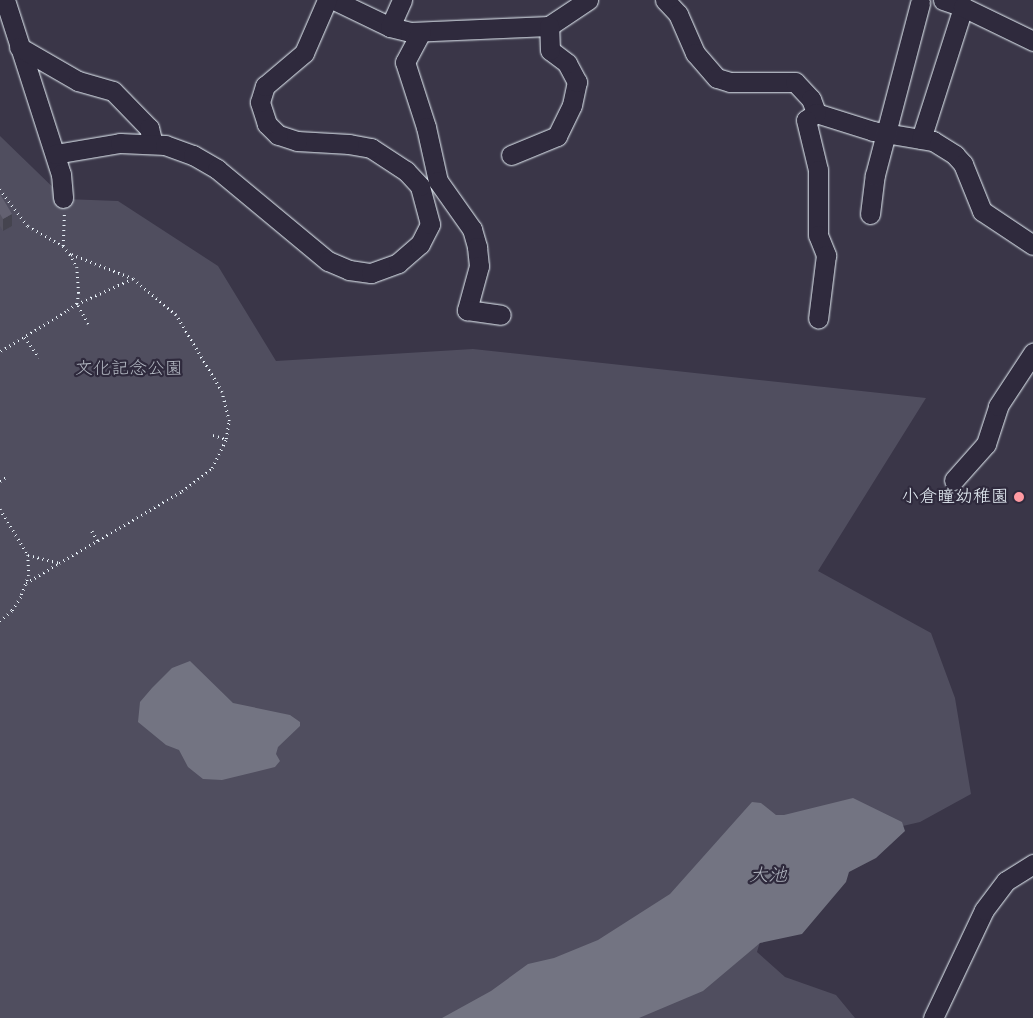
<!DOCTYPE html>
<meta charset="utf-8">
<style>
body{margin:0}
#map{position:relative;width:1033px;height:1018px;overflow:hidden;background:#3a3648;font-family:"Balsamiq Sans","Klee One",sans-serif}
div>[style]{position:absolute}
.green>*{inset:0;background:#504e5f}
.water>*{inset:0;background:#737482}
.path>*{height:2.5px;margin-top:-1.25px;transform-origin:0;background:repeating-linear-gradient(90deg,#e8f1f8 0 1px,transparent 0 5px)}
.roads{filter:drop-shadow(0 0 1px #e8f1f8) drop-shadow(0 0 1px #e8f1f8)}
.minor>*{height:19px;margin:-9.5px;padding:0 9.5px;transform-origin:9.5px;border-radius:9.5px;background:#2f2a3d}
.wall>*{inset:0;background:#555361}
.shaded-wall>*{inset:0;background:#45444f}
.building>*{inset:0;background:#636171}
.dots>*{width:14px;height:14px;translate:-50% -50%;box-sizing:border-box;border:2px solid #2f2a3d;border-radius:50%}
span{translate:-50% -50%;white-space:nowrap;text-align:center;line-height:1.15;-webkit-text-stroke:4.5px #2f2a3d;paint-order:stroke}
.park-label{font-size:18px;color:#b3b8c2}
.poi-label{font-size:18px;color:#e8f1f8}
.right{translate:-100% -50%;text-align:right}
.water-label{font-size:19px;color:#aeb2bd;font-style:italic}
</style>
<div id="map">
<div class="green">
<i style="clip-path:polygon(0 136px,65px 199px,118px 201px,218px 266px,276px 361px,473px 349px,926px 398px,818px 571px,931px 633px,955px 698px,971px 794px,920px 822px,842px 840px,763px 931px,757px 952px,785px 977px,836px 995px,855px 1018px,0 1018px)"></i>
</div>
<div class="water">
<i style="clip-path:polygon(190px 661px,233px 703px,290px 715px,300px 722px,300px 726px,278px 747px,276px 754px,280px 761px,275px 767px,222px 780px,203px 779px,188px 767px,179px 750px,166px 745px,138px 722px,140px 702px,152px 688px,172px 668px)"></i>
<i style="clip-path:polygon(853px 798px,902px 822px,905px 831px,876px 858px,849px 872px,846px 882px,802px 934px,760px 943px,703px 991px,639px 1018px,442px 1018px,491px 991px,528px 964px,554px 958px,598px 940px,670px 894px,752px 802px,761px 803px,776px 815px,784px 815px)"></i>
</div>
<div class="path">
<i style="left:0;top:189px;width:46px;rotate:52.9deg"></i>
<i style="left:28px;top:226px;width:40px;rotate:29.7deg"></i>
<i style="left:63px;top:246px;width:11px;rotate:49deg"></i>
<i style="left:70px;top:254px;width:15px;rotate:62deg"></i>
<i style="left:77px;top:267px;width:26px;rotate:86deg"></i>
<i style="left:79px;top:293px;width:11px;rotate:100deg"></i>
<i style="left:77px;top:304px;width:14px;rotate:144deg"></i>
<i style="left:66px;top:312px;width:77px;rotate:148.8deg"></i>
<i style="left:63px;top:246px;width:34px;rotate:-88deg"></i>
<i style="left:88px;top:324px;width:23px;rotate:-119deg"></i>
<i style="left:77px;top:304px;width:60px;rotate:-24.4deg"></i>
<i style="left:25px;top:337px;width:25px;rotate:56deg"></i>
<i style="left:213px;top:435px;width:14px;rotate:17deg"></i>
<i style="left:0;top:481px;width:7px;rotate:-34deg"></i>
<i style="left:0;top:509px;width:54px;rotate:58.7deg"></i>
<i style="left:28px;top:555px;width:20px;rotate:87deg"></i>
<i style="left:29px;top:575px;width:23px;rotate:110deg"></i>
<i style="left:21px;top:597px;width:17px;rotate:123deg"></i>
<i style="left:12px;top:611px;width:16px;rotate:140deg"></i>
<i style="left:92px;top:531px;width:12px;rotate:59deg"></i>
<i style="left:28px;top:555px;width:32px;rotate:14deg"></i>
<i style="left:59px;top:563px;width:143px;rotate:-30.3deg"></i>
<i style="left:182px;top:491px;width:38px;rotate:-37deg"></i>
<i style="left:212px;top:468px;width:32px;rotate:-64deg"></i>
<i style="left:226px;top:439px;width:18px;rotate:-81deg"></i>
<i style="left:229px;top:421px;width:30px;rotate:-104deg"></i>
<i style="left:222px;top:392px;width:90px;rotate:-120.9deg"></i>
<i style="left:176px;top:315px;width:56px;rotate:-140.1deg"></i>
<i style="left:133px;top:279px;width:68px;rotate:-158.4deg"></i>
<i style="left:26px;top:583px;width:37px;rotate:-31deg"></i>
</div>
<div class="roads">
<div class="minor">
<i style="left:5px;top:0;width:183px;rotate:72.2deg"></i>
<i style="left:61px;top:174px;width:24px;rotate:85deg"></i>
<i style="left:334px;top:0;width:62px;rotate:25.7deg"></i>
<i style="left:390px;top:27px;width:21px;rotate:14deg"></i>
<i style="left:410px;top:32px;width:139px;rotate:-2.5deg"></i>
<i style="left:549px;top:26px;width:47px;rotate:-33.7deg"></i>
<i style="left:665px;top:0;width:19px;rotate:47deg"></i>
<i style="left:678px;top:14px;width:43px;rotate:66.4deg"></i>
<i style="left:695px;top:53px;width:33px;rotate:49deg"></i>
<i style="left:717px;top:78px;width:14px;rotate:17deg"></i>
<i style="left:730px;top:82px;width:65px"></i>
<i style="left:795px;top:82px;width:23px;rotate:47deg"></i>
<i style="left:811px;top:99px;width:15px;rotate:70deg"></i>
<i style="left:816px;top:113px;width:60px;rotate:17.5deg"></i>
<i style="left:873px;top:131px;width:61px;rotate:9.5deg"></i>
<i style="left:933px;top:141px;width:26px;rotate:32deg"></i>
<i style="left:955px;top:155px;width:12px;rotate:48deg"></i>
<i style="left:963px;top:164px;width:51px;rotate:68deg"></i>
<i style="left:982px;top:211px;width:61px;rotate:33.7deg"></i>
<i style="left:943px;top:0;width:21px;rotate:19deg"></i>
<i style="left:390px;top:27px;width:30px;rotate:-66deg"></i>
<i style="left:421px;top:32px;width:34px;rotate:118deg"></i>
<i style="left:405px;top:62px;width:68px;rotate:72.1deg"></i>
<i style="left:426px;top:127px;width:55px;rotate:77.5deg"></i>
<i style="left:438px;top:181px;width:59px;rotate:54.7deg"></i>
<i style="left:472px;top:229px;width:19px;rotate:74deg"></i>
<i style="left:477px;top:247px;width:19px;rotate:84deg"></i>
<i style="left:479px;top:266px;width:46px;rotate:105.3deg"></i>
<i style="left:467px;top:310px;width:34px;rotate:8deg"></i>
<i style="left:19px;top:47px;width:68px;rotate:30deg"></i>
<i style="left:78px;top:81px;width:36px;rotate:16deg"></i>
<i style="left:113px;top:91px;width:52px;rotate:45.8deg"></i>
<i style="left:149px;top:128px;width:16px;rotate:76deg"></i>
<i style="left:816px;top:113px;width:12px;rotate:145deg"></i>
<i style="left:806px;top:120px;width:51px;rotate:76.5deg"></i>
<i style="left:818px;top:170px;width:65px;rotate:90deg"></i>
<i style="left:818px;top:235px;width:22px;rotate:68deg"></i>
<i style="left:826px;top:255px;width:64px;rotate:97.1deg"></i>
<i style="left:921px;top:139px;width:139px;rotate:-72.3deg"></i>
<i style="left:963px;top:7px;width:78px;rotate:25.9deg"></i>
<i style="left:55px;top:154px;width:66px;rotate:-9.6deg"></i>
<i style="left:120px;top:143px;width:45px;rotate:2.5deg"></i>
<i style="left:165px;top:145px;width:30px;rotate:20deg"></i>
<i style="left:193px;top:155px;width:28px;rotate:30deg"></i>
<i style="left:217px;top:169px;width:144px;rotate:39.7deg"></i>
<i style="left:328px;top:261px;width:23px;rotate:23deg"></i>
<i style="left:349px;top:270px;width:22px;rotate:8deg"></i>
<i style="left:371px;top:273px;width:29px;rotate:-20deg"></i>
<i style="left:398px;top:263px;width:29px;rotate:-41deg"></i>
<i style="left:420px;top:244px;width:22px;rotate:-63deg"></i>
<i style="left:430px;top:224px;width:39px;rotate:-105deg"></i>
<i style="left:420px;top:186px;width:21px;rotate:-133deg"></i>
<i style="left:406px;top:171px;width:42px;rotate:-146.7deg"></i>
<i style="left:371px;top:148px;width:22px;rotate:-170deg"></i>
<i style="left:349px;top:144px;width:52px;rotate:-176.7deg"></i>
<i style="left:297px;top:141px;width:20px;rotate:-162deg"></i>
<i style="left:278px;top:135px;width:16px;rotate:-135deg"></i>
<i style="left:267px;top:124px;width:23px;rotate:-108deg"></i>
<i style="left:260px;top:102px;width:17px;rotate:-73deg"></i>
<i style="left:265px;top:86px;width:51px;rotate:-40.2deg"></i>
<i style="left:304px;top:53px;width:58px;rotate:-66.5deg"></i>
<i style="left:511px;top:155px;width:50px;rotate:-22.4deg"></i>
<i style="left:557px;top:136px;width:34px;rotate:-64deg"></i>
<i style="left:572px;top:105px;width:24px;rotate:-78deg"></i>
<i style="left:577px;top:82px;width:21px;rotate:-118deg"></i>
<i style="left:567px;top:63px;width:21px;rotate:-143deg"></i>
<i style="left:550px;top:50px;width:24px;rotate:-92deg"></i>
<i style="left:870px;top:214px;width:39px;rotate:-83deg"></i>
<i style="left:875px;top:175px;width:178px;rotate:-75.3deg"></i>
<i style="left:954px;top:480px;width:48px;rotate:-48.4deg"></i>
<i style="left:986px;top:444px;width:40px;rotate:-72deg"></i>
<i style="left:998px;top:406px;width:64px;rotate:-56.6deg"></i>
<i style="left:933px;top:1018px;width:119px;rotate:-64.7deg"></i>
<i style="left:984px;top:910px;width:36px;rotate:-53deg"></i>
<i style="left:1006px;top:881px;width:32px;rotate:-32deg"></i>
</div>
</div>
<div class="wall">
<i style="clip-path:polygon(0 194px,12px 226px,3px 231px,0 226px)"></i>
</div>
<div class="shaded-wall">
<i style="clip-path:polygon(12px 214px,12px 226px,3px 231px,3px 219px)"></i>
</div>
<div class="building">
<i style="clip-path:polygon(0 194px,12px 214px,3px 219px,0 214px)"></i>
</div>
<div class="dots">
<i style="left:1019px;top:497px;background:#ff9aa2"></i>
</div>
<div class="park-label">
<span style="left:129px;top:369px">文化記念公園</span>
</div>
<div class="poi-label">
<span class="right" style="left:1009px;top:497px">小倉瞳幼稚園</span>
</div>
<div class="water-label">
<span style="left:768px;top:876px">大池</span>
</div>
</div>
